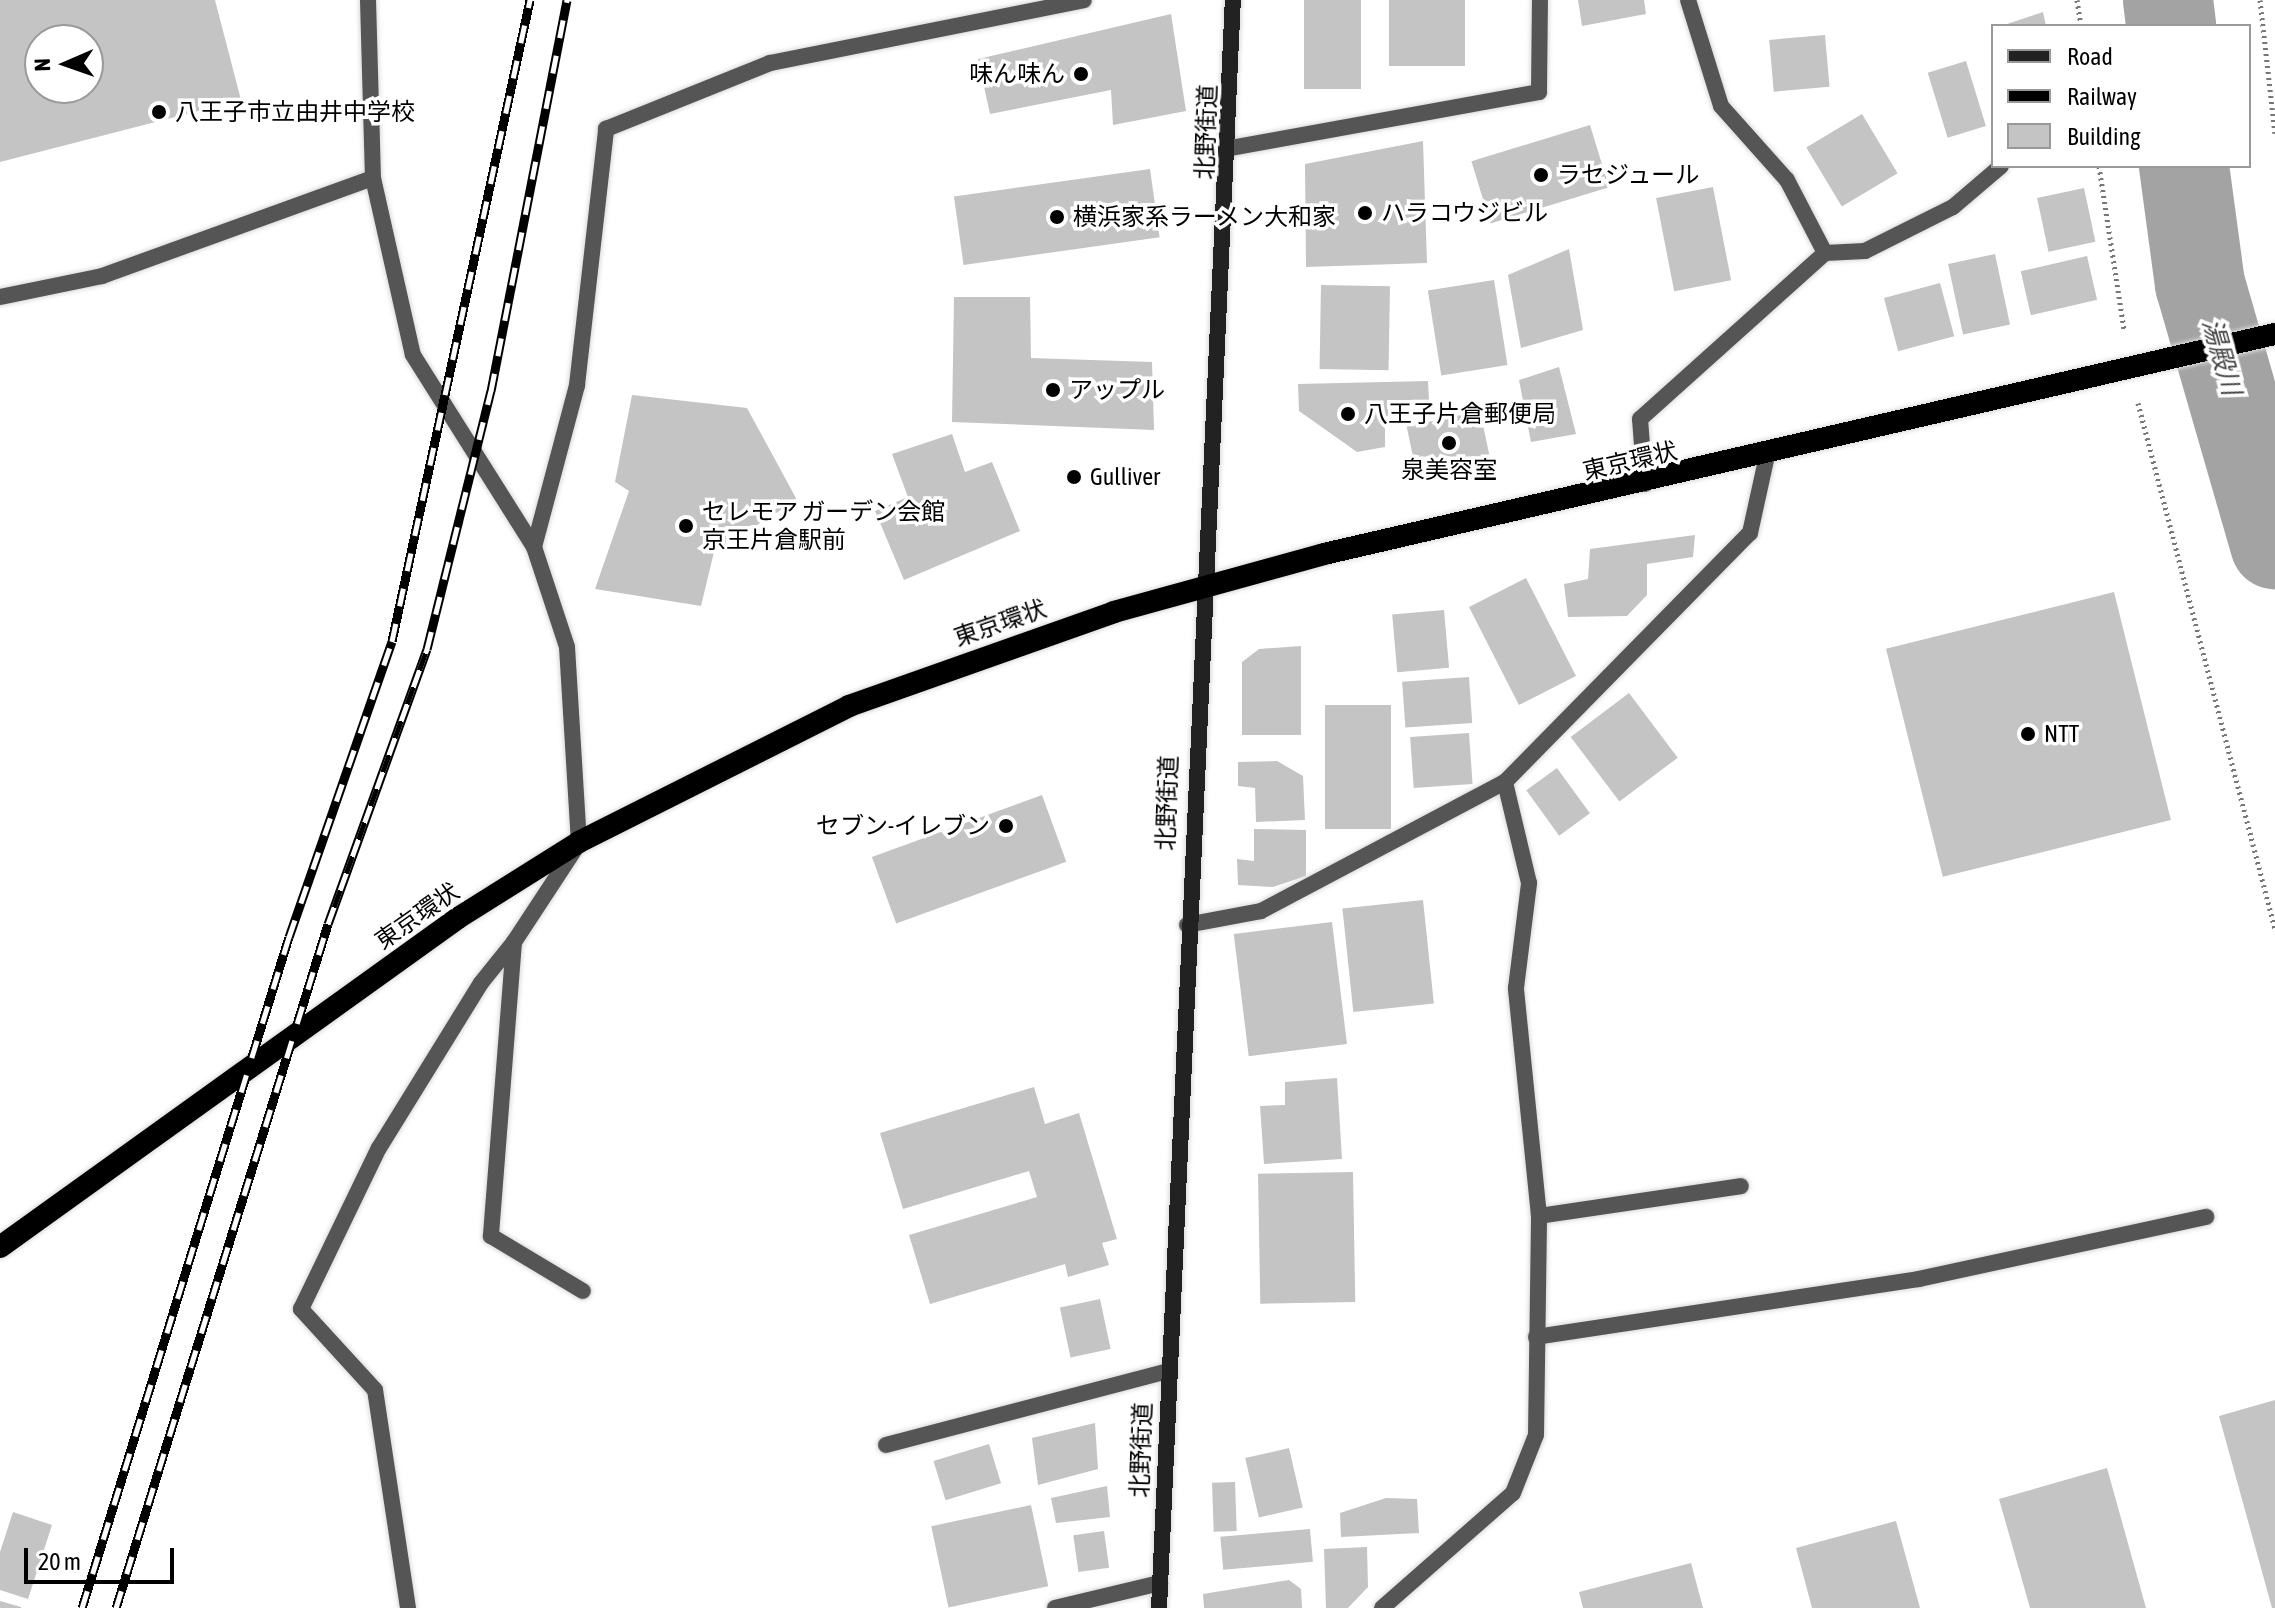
<!DOCTYPE html>
<meta charset="utf-8">
<style>
body{margin:0}
#map{position:relative;width:2275px;height:1608px;overflow:hidden;background:#fff;font-family:"Asap Condensed","Noto Sans JP",sans-serif}
div>[style]{position:absolute}
.river>*{height:90px;margin:-45px;padding:0 45px;transform-origin:45px;border-radius:45px;background:#a3a3a3}
.building>*{inset:0;background:#c4c4c4;transform-origin:0 0}
.path>*{height:5px;margin-top:-2.5px;transform-origin:0;background:repeating-linear-gradient(90deg,#777 0 2px,transparent 0 6px)}
.roads{filter:drop-shadow(0 0 2px #dbdbdb) drop-shadow(0 0 2px #dbdbdb)}
.service>*{height:16px;margin:-8px;padding:0 8px;transform-origin:8px;border-radius:8px;background:#555}
.minor>*{height:16px;margin:-8px;padding:0 8px;transform-origin:8px;border-radius:8px;background:#555}
.secondary>*{height:16px;margin:-8px;padding:0 8px;transform-origin:8px;border-radius:8px;background:#222}
.trunk>*{height:22px;margin:-11px;padding:0 11px;transform-origin:11px;border-radius:11px;background:#000}
.rail>*{height:9px;margin-top:-4.5px;transform-origin:0;background:repeating-linear-gradient(90deg,#fff 0 18px,#000 0 36px);box-sizing:border-box;border-block:2px solid #000}
.dots>*{width:22px;height:22px;translate:-50% -50%;box-sizing:border-box;border:4px solid #fff;border-radius:50%}
span{translate:-50% -50%;white-space:nowrap;text-align:center;line-height:1.15;-webkit-text-stroke:7px #fff;paint-order:stroke}
.poi-label{font-size:24px;color:#000}
.right{translate:-100% -50%;text-align:right}
.left{translate:0 -50%;text-align:left}
.street-label{font-size:24px;color:#000}
.water-label{font-size:26px;color:#444;font-style:italic}
.legend{position:absolute;left:1991px;top:24px;width:260px;height:144px;box-sizing:border-box;background:#fff;border:2px solid #999;margin:0;padding:10px 14px;list-style:none;font-size:24px;color:#000}
.legend li{display:flex;align-items:center;gap:16px;height:40px}
.legend b{width:40px;border:2px solid #999}
.north{position:absolute;left:24px;top:24px;width:80px;height:80px;box-sizing:border-box;background:#fff;border:2px solid #999;border-radius:50%;rotate:268deg;font-size:22px;font-weight:700;line-height:32px;text-align:center;color:#000}
.north::after{content:'';display:block;margin:auto;width:28px;height:36px;background:#000;clip-path:polygon(50% 0,100% 100%,50% 72%,0 100%)}
.scale{position:absolute;left:24px;top:1548px;width:150px;height:36px;box-sizing:border-box;border:4px solid #000;border-top:0;padding-left:10px;font-size:24px;line-height:28px;white-space:nowrap;color:#000;-webkit-text-stroke:6px #fff;paint-order:stroke}
</style>
<div id="map">
<div class="river">
<i style="left:2168px;top:0;width:26px;rotate:83deg"></i>
<i style="left:2184px;top:166px;width:119px;rotate:82.3deg"></i>
<i style="left:2200px;top:284px;width:271px;rotate:73.9deg"></i>
</div>
<div class="building">
<i style="clip-path:polygon(evenodd,0 0,215px 0,241px 100px,0 162px,0 0,40px 40px,88px 40px,88px 88px,40px 88px,40px 40px)"></i>
<i style="left:1304px;top:0;width:57px;height:89px"></i>
<i style="left:1389px;top:0;width:76px;height:66px"></i>
<i style="clip-path:polygon(1578px 0,1644px 0,1646px 14px,1582px 26px)"></i>
<i style="clip-path:polygon(2043px 12px,2046px 26px,2008px 26px,2007px 24px)"></i>
<i style="clip-path:polygon(1171px 14px,1186px 111px,1113px 125px,1111px 90px,990px 114px,978px 59px)"></i>
<i style="left:1825px;top:35px;width:52px;height:56px;rotate:85deg"></i>
<i style="left:1966px;top:61px;width:68px;height:40px;rotate:73deg"></i>
<i style="left:1862px;top:114px;width:69px;height:65px;rotate:59deg"></i>
<i style="left:1590px;top:125px;width:65px;height:124px;rotate:73deg"></i>
<i style="clip-path:polygon(1423px 141px,1427px 263px,1306px 267px,1305px 164px)"></i>
<i style="left:1150px;top:169px;width:69px;height:198px;rotate:82deg"></i>
<i style="left:1713px;top:187px;width:95px;height:58px;rotate:79deg"></i>
<i style="left:2084px;top:188px;width:55px;height:48px;rotate:78deg"></i>
<i style="clip-path:polygon(1569px 249px,1583px 330px,1521px 348px,1508px 275px)"></i>
<i style="left:1995px;top:254px;width:72px;height:48px;rotate:78deg"></i>
<i style="left:2087px;top:256px;width:45px;height:68px;rotate:77deg"></i>
<i style="left:1494px;top:280px;width:86px;height:67px;rotate:81deg"></i>
<i style="left:1940px;top:283px;width:55px;height:58px;rotate:75deg"></i>
<i style="left:1321px;top:285px;width:69px;height:84px;rotate:1deg"></i>
<i style="clip-path:polygon(954px 297px,1030px 297px,1031px 358px,1152px 362px,1154px 430px,952px 422px)"></i>
<i style="clip-path:polygon(1559px 367px,1576px 434px,1531px 442px,1519px 380px)"></i>
<i style="clip-path:polygon(1428px 381px,1429px 401px,1385px 417px,1385px 447px,1357px 452px,1299px 411px,1298px 384px)"></i>
<i style="clip-path:polygon(632px 395px,747px 408px,797px 500px,714px 552px,701px 606px,595px 589px,629px 491px,615px 482px)"></i>
<i style="left:1480px;top:411px;width:50px;height:75px;rotate:78deg"></i>
<i style="clip-path:polygon(952px 434px,965px 472px,992px 462px,1020px 531px,904px 580px,875px 511px,908px 497px,892px 454px)"></i>
<i style="clip-path:polygon(1695px 535px,1693px 557px,1647px 564px,1647px 595px,1627px 616px,1568px 617px,1564px 584px,1588px 579px,1590px 549px)"></i>
<i style="left:1526px;top:578px;width:110px;height:64px;rotate:63deg"></i>
<i style="left:2114px;top:592px;width:235px;height:235px;rotate:76deg"></i>
<i style="left:1444px;top:610px;width:58px;height:52px;rotate:85deg"></i>
<i style="clip-path:polygon(1301px 646px,1301px 735px,1242px 735px,1242px 662px,1259px 649px)"></i>
<i style="left:1469px;top:677px;width:46px;height:67px;rotate:86deg"></i>
<i style="left:1629px;top:693px;width:81px;height:73px;rotate:53deg"></i>
<i style="left:1325px;top:705px;width:66px;height:124px"></i>
<i style="left:1469px;top:733px;width:51px;height:59px;rotate:86deg"></i>
<i style="clip-path:polygon(1277px 761px,1303px 776px,1305px 820px,1256px 822px,1255px 788px,1238px 786px,1238px 762px)"></i>
<i style="left:1557px;top:768px;width:56px;height:38px;rotate:54deg"></i>
<i style="left:1042px;top:795px;width:71px;height:181px;rotate:70deg"></i>
<i style="clip-path:polygon(1254px 829px,1306px 830px,1306px 876px,1273px 887px,1238px 885px,1237px 859px,1254px 861px)"></i>
<i style="left:1423px;top:900px;width:104px;height:81px;rotate:84deg"></i>
<i style="left:1332px;top:922px;width:123px;height:99px;rotate:83deg"></i>
<i style="clip-path:polygon(1337px 1078px,1342px 1159px,1264px 1164px,1260px 1106px,1285px 1105px,1285px 1082px)"></i>
<i style="clip-path:polygon(1034px 1087px,1045px 1124px,1079px 1113px,1117px 1239px,1102px 1243px,1109px 1265px,1068px 1277px,1065px 1264px,930px 1304px,909px 1235px,1037px 1197px,1029px 1171px,903px 1209px,880px 1133px)"></i>
<i style="left:1353px;top:1172px;width:130px;height:95px;rotate:89deg"></i>
<i style="left:1100px;top:1299px;width:51px;height:41px;rotate:78deg"></i>
<i style="clip-path:polygon(2275px 1400px,2275px 1608px,2272px 1608px,2219px 1416px)"></i>
<i style="clip-path:polygon(1095px 1423px,1098px 1469px,1038px 1485px,1032px 1438px)"></i>
<i style="left:989px;top:1444px;width:41px;height:58px;rotate:73deg"></i>
<i style="left:1289px;top:1448px;width:61px;height:45px;rotate:77deg"></i>
<i style="clip-path:polygon(2107px 1468px,2146px 1608px,2030px 1608px,1999px 1499px)"></i>
<i style="left:1235px;top:1482px;width:49px;height:23px;rotate:88deg"></i>
<i style="clip-path:polygon(1107px 1486px,1110px 1517px,1056px 1523px,1051px 1498px)"></i>
<i style="clip-path:polygon(1386px 1498px,1417px 1499px,1419px 1533px,1341px 1537px,1340px 1513px)"></i>
<i style="left:1031px;top:1505px;width:83px;height:102px;rotate:78deg"></i>
<i style="clip-path:polygon(13px 1512px,52px 1525px,28px 1599px,0 1590px,0 1552px)"></i>
<i style="clip-path:polygon(1896px 1521px,1920px 1608px,1812px 1608px,1796px 1548px)"></i>
<i style="left:1310px;top:1529px;width:33px;height:90px;rotate:85deg"></i>
<i style="left:1104px;top:1531px;width:37px;height:31px;rotate:82deg"></i>
<i style="clip-path:polygon(1367px 1547px,1368px 1587px,1348px 1608px,1326px 1608px,1324px 1549px)"></i>
<i style="clip-path:polygon(1691px 1563px,1703px 1608px,1583px 1608px,1579px 1592px)"></i>
<i style="clip-path:polygon(1289px 1580px,1301px 1589px,1302px 1608px,1204px 1608px,1203px 1594px)"></i>
<i style="clip-path:polygon(0 1601px,21px 1607px,21px 1608px,0 1608px)"></i>
</div>
<div class="path">
<i style="left:2077px;top:0;width:26px;rotate:81deg"></i>
<i style="left:2260px;top:0;width:134px;rotate:83.6deg"></i>
<i style="left:2099px;top:166px;width:166px;rotate:81.3deg"></i>
<i style="left:2138px;top:403px;width:544px;rotate:75.4deg"></i>
</div>
<div class="roads">
<div class="service">
<i style="left:368px;top:0;width:178px;rotate:88.4deg"></i>
<i style="left:373px;top:178px;width:181px;rotate:77.3deg"></i>
<i style="left:413px;top:355px;width:227px;rotate:57.8deg"></i>
<i style="left:534px;top:547px;width:105px;rotate:71.7deg"></i>
<i style="left:567px;top:647px;width:195px;rotate:86.5deg"></i>
<i style="left:1688px;top:0;width:111px;rotate:72.7deg"></i>
<i style="left:1721px;top:106px;width:99px;rotate:48.3deg"></i>
<i style="left:1787px;top:180px;width:82px;rotate:62.5deg"></i>
<i style="left:1645px;top:484px;width:65px;rotate:-94.4deg"></i>
<i style="left:1640px;top:419px;width:249px;rotate:-41.9deg"></i>
<i style="left:1825px;top:253px;width:40px;rotate:-2.9deg"></i>
<i style="left:1865px;top:251px;width:98px;rotate:-26.6deg"></i>
<i style="left:1953px;top:207px;width:63px;rotate:-40.5deg"></i>
<i style="left:534px;top:547px;width:168px;rotate:-75.1deg"></i>
<i style="left:577px;top:385px;width:258px;rotate:-83.5deg"></i>
<i style="left:606px;top:129px;width:177px;rotate:-21.9deg"></i>
<i style="left:770px;top:63px;width:320px;rotate:-11.3deg"></i>
<i style="left:1187px;top:925px;width:75px;rotate:-10.7deg"></i>
<i style="left:1261px;top:911px;width:276px;rotate:-27.9deg"></i>
<i style="left:1505px;top:782px;width:349px;rotate:-45.5deg"></i>
<i style="left:1750px;top:533px;width:79px;rotate:-77.6deg"></i>
<i style="left:514px;top:942px;width:295px;rotate:94.5deg"></i>
<i style="left:491px;top:1236px;width:107px;rotate:30.9deg"></i>
<i style="left:1539px;top:1216px;width:204px;rotate:-8.4deg"></i>
<i style="left:1536px;top:1337px;width:387px;rotate:-8.6deg"></i>
<i style="left:1919px;top:1279px;width:294px;rotate:-12.2deg"></i>
<i style="left:408px;top:1608px;width:220px;rotate:-98.6deg"></i>
<i style="left:375px;top:1390px;width:110px;rotate:-132.4deg"></i>
<i style="left:301px;top:1309px;width:179px;rotate:-64.2deg"></i>
<i style="left:379px;top:1148px;width:194px;rotate:-58.3deg"></i>
<i style="left:481px;top:983px;width:53px;rotate:-51.2deg"></i>
<i style="left:1382px;top:1608px;width:174px;rotate:-41.3deg"></i>
<i style="left:1513px;top:1493px;width:62px;rotate:-68.4deg"></i>
<i style="left:1536px;top:1435px;width:219px;rotate:-89.2deg"></i>
<i style="left:1539px;top:1216px;width:229px;rotate:-95.8deg"></i>
<i style="left:1516px;top:988px;width:106px;rotate:-82.9deg"></i>
<i style="left:1529px;top:883px;width:104px;rotate:-103.4deg"></i>
</div>
<div class="minor">
<i style="left:1231px;top:148px;width:313px;rotate:-10.3deg"></i>
<i style="left:1539px;top:92px;width:92px;rotate:-89.4deg"></i>
<i style="left:0;top:297px;width:104px;rotate:-11.6deg"></i>
<i style="left:102px;top:276px;width:288px;rotate:-19.9deg"></i>
<i style="left:514px;top:942px;width:115px;rotate:-56.7deg"></i>
<i style="left:886px;top:1445px;width:292px;rotate:-14.7deg"></i>
<i style="left:1055px;top:1608px;width:108px;rotate:-13.4deg"></i>
</div>
<div class="secondary">
<i style="left:1159px;top:1608px;width:1610px;rotate:-87.37deg"></i>
</div>
<div class="trunk">
<i style="left:0;top:1247px;width:564px;rotate:-35.69deg"></i>
<i style="left:458px;top:918px;width:143px;rotate:-32.1deg"></i>
<i style="left:579px;top:842px;width:302px;rotate:-26.7deg"></i>
<i style="left:849px;top:706px;width:281px;rotate:-19.5deg"></i>
<i style="left:1114px;top:612px;width:218px;rotate:-15.4deg"></i>
<i style="left:1324px;top:554px;width:976px;rotate:-13.03deg"></i>
</div>
</div>
<div class="rail">
<i style="left:82px;top:1608px;width:702px;rotate:-72.86deg"></i>
<i style="left:289px;top:937px;width:313px;rotate:-70.8deg"></i>
<i style="left:392px;top:641px;width:656px;rotate:-77.85deg"></i>
<i style="left:116px;top:1608px;width:716px;rotate:-72.78deg"></i>
<i style="left:328px;top:924px;width:292px;rotate:-70.2deg"></i>
<i style="left:427px;top:649px;width:266px;rotate:-76.1deg"></i>
<i style="left:491px;top:391px;width:398px;rotate:-79deg"></i>
</div>
<div class="dots">
<i style="left:1081px;top:74px;background:#000"></i>
<i style="left:159px;top:112px;background:#000"></i>
<i style="left:1541px;top:175px;background:#000"></i>
<i style="left:1365px;top:213px;background:#000"></i>
<i style="left:1057px;top:217px;background:#000"></i>
<i style="left:1053px;top:390px;background:#000"></i>
<i style="left:1348px;top:414px;background:#000"></i>
<i style="left:1449px;top:443px;background:#000"></i>
<i style="left:1074px;top:477px;background:#000"></i>
<i style="left:686px;top:526px;background:#000"></i>
<i style="left:2028px;top:734px;background:#000"></i>
<i style="left:1006px;top:826px;background:#000"></i>
</div>
<div class="poi-label">
<span class="right" style="left:1065px;top:74px">味ん味ん</span>
<span class="left" style="left:175px;top:112px">八王子市立由井中学校</span>
<span class="left" style="left:1557px;top:175px">ラセジュール</span>
<span class="left" style="left:1381px;top:213px">ハラコウジビル</span>
<span class="left" style="left:1073px;top:217px">横浜家系ラーメン大和家</span>
<span class="left" style="left:1069px;top:390px">アップル</span>
<span class="left" style="left:1364px;top:414px">八王子片倉郵便局</span>
<span style="left:1449px;top:470px">泉美容室</span>
<span class="left" style="left:1090px;top:477px">Gulliver</span>
<span class="left" style="left:702px;top:526px">セレモア ガーデン会館<br>京王片倉駅前</span>
<span class="left" style="left:2044px;top:734px">NTT</span>
<span class="right" style="left:990px;top:826px">セブン-イレブン</span>
</div>
<div class="street-label">
<span style="left:1206px;top:132px;rotate:-88deg">北野街道</span>
<span style="left:1630px;top:461px;rotate:-13deg">東京環状</span>
<span style="left:1000px;top:623px;rotate:-19deg">東京環状</span>
<span style="left:1167px;top:803px;rotate:-88deg">北野街道</span>
<span style="left:417px;top:916px;rotate:-35deg">東京環状</span>
<span style="left:1141px;top:1450px;rotate:-88deg">北野街道</span>
</div>
<div class="water-label">
<span style="left:2221px;top:357px;rotate:74deg">湯殿川</span>
</div>
<ul class="legend">
<li><b style="height:10px;background:#222"></b>Road</li>
<li><b style="height:10px;background:#000"></b>Railway</li>
<li><b style="height:22px;background:#c4c4c4"></b>Building</li>
</ul>
<div class="north">N</div>
<div class="scale">20 m</div>
</div>
